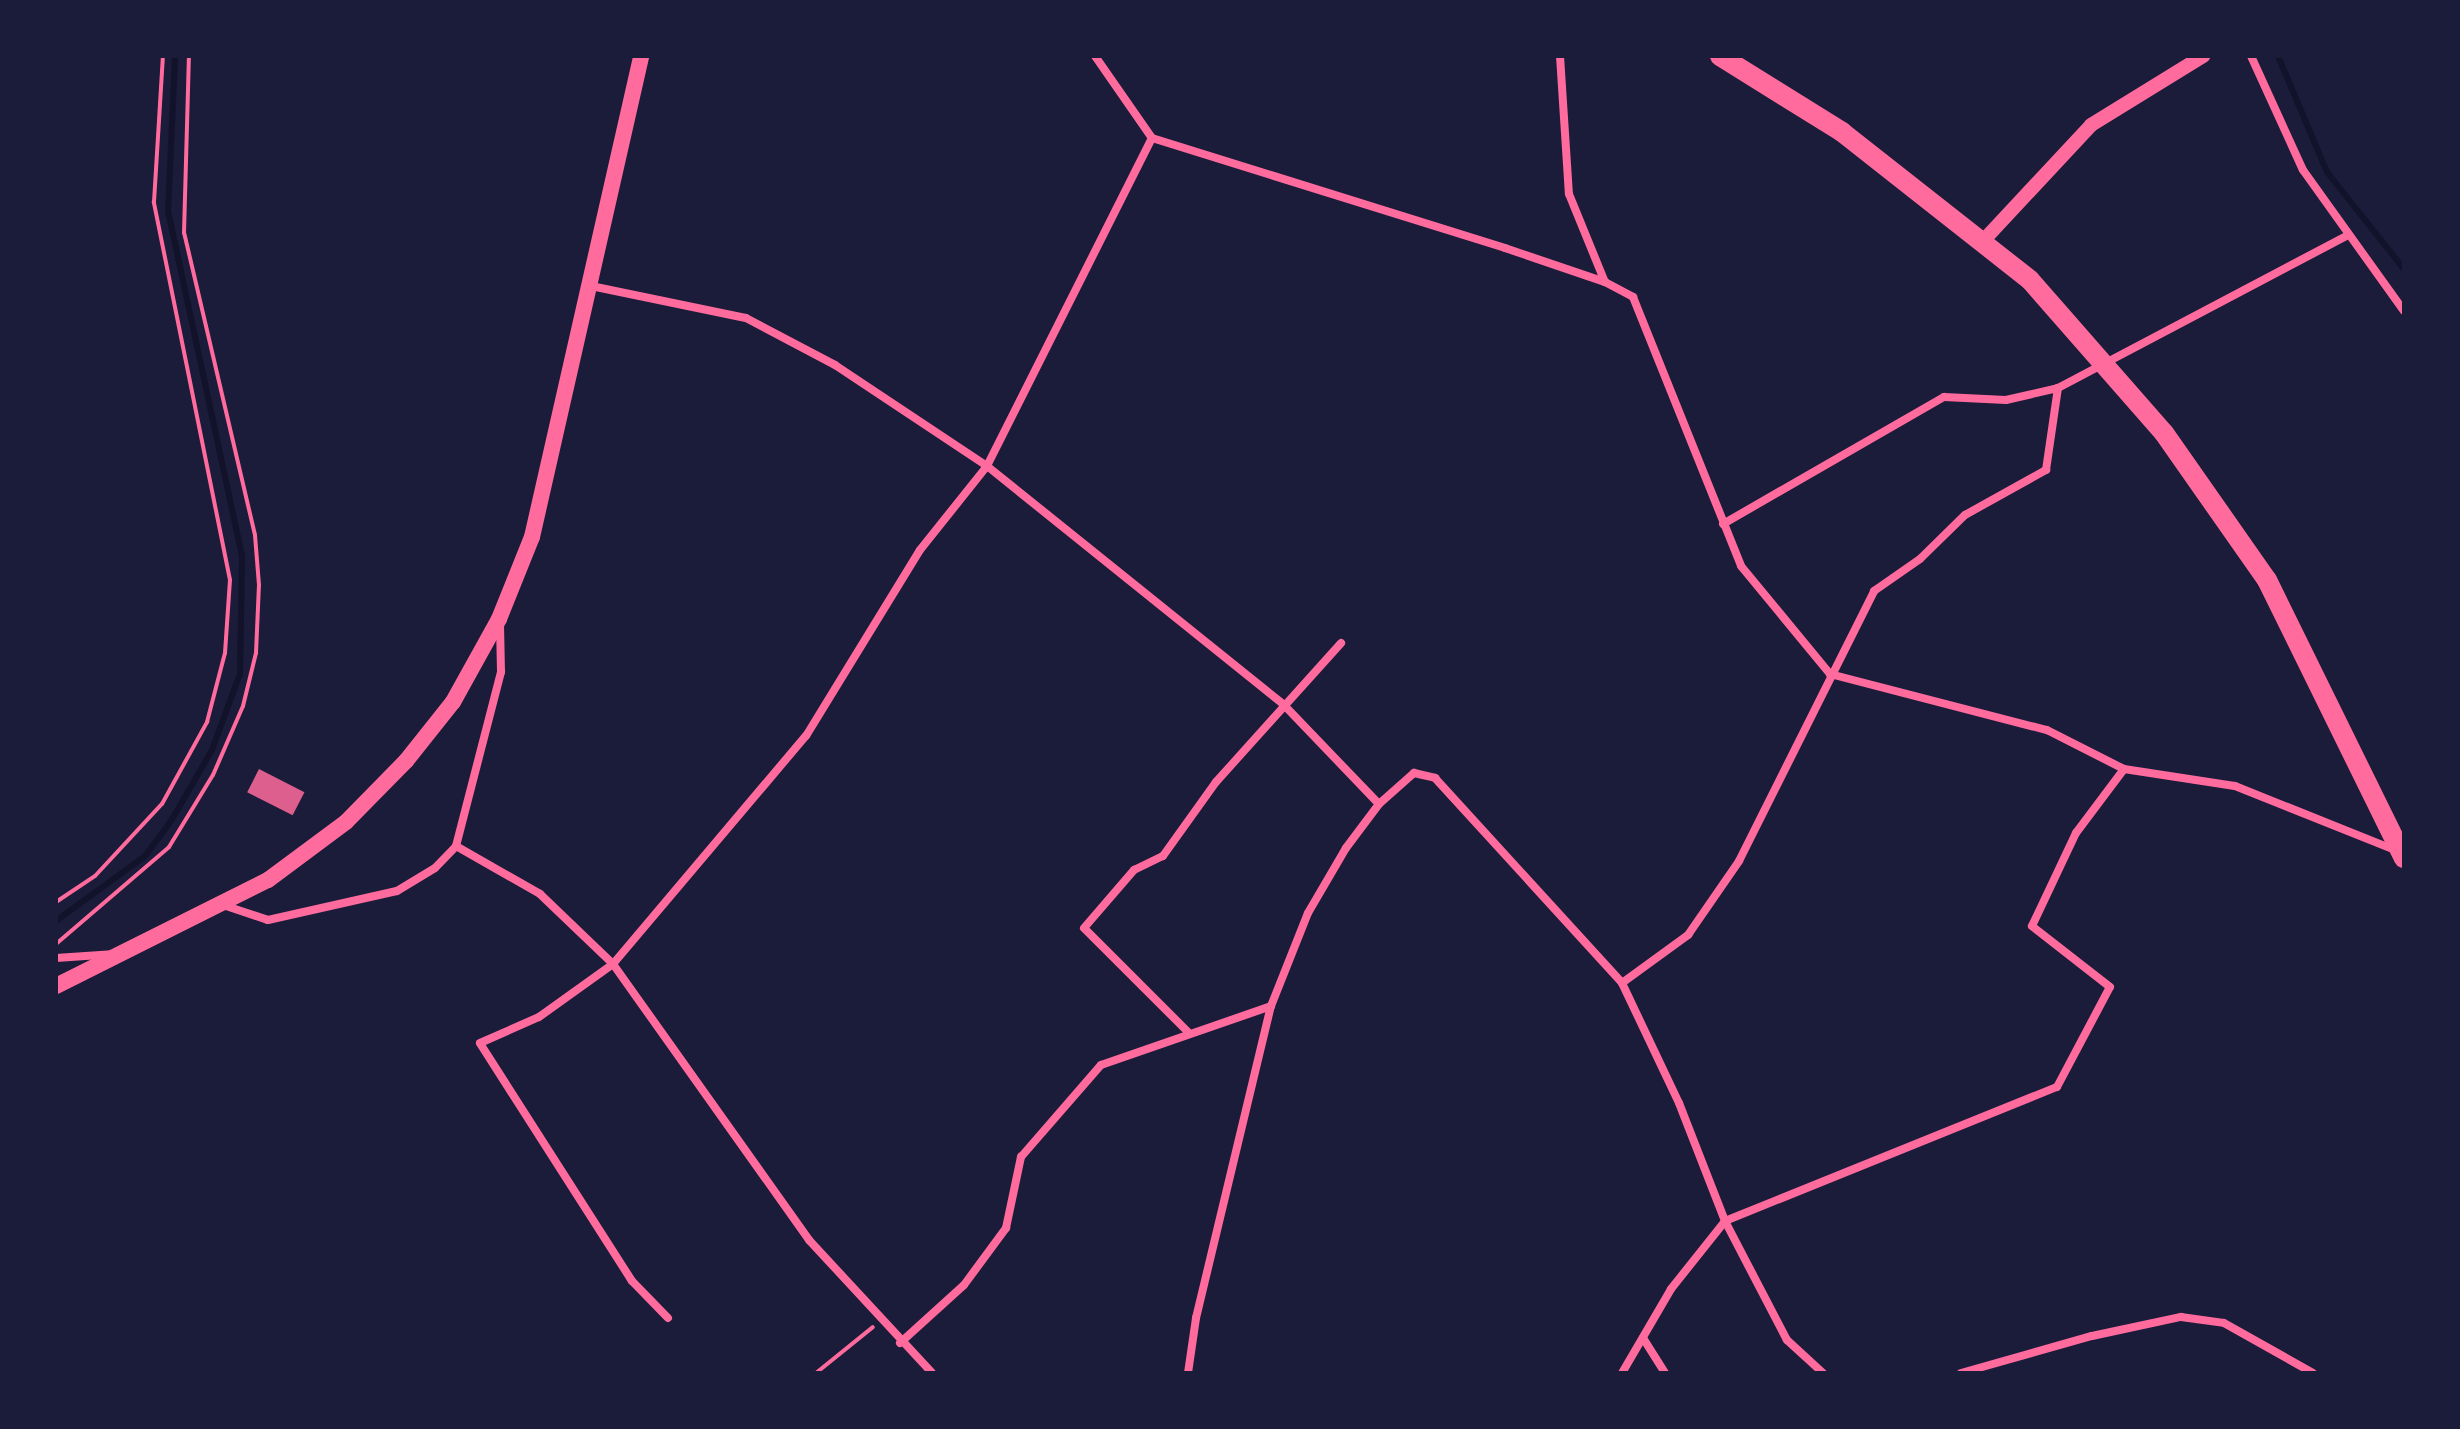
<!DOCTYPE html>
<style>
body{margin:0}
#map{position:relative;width:2460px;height:1429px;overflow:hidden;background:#1b1b3a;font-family:"Alegreya Sans",sans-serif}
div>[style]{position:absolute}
.stream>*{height:6px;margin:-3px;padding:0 3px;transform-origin:3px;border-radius:3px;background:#12122b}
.building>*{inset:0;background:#dd5f8e;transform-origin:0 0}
.path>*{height:4px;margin:-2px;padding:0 2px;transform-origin:2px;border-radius:2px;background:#ff6b9d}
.minor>*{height:8px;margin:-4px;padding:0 4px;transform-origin:4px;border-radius:4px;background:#ff6b9d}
.tertiary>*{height:14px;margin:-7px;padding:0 7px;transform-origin:7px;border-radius:7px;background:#ff6b9d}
.secondary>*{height:16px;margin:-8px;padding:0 8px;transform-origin:8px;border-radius:8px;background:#ff6b9d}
.primary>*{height:20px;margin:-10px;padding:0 10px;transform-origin:10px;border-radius:10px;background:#ff6b9d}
span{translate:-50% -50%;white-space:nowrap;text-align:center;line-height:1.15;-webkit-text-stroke:7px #1b1b3a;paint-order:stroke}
.frame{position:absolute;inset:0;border:58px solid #1b1b3a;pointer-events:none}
</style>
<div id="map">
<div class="stream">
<i style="left:2278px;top:56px;width:126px;rotate:67.1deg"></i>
<i style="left:2327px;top:172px;width:124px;rotate:51.6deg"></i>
<i style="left:56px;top:921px;width:110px;rotate:-36.1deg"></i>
<i style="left:145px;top:856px;width:44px;rotate:-53.4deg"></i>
<i style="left:171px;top:821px;width:82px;rotate:-60deg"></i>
<i style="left:212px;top:750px;width:81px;rotate:-69.8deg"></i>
<i style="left:240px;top:674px;width:118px;rotate:-89deg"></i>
<i style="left:242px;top:556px;width:352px;rotate:-102.1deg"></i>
<i style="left:168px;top:212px;width:156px;rotate:-87.4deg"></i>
</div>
<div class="building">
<i style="left:259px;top:769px;width:51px;height:26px;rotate:27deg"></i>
</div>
<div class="path">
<i style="left:56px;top:902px;width:47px;rotate:-33.7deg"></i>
<i style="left:95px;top:876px;width:98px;rotate:-47.1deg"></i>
<i style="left:162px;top:804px;width:94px;rotate:-61.2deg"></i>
<i style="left:207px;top:722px;width:71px;rotate:-75.4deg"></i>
<i style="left:225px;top:653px;width:73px;rotate:-86.1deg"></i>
<i style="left:230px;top:580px;width:386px;rotate:-101.4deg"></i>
<i style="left:154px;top:202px;width:146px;rotate:-86.5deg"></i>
<i style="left:56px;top:944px;width:149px;rotate:-40.6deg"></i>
<i style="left:169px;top:847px;width:84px;rotate:-58.6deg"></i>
<i style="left:213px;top:775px;width:75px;rotate:-66.5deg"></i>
<i style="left:243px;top:706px;width:55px;rotate:-76.2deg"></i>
<i style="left:256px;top:653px;width:68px;rotate:-87.5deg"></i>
<i style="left:259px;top:585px;width:50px;rotate:-94.6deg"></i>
<i style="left:255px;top:535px;width:310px;rotate:-103.2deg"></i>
<i style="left:184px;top:233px;width:177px;rotate:-88.4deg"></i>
<i style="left:816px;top:1373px;width:73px;rotate:-38.9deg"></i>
</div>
<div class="minor">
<i style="left:1095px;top:56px;width:100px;rotate:55.2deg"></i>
<i style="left:1152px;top:138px;width:370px;rotate:17.3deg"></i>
<i style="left:1505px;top:248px;width:106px;rotate:18.8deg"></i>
<i style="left:1605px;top:282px;width:32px;rotate:28deg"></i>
<i style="left:1633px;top:297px;width:290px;rotate:68.1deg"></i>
<i style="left:1741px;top:566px;width:140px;rotate:50.5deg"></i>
<i style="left:1830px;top:674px;width:224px;rotate:14.5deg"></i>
<i style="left:2047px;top:730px;width:86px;rotate:26.9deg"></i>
<i style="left:2124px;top:769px;width:112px;rotate:8.7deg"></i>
<i style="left:2235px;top:786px;width:172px;rotate:21.8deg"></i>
<i style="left:1560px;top:56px;width:138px;rotate:86.3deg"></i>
<i style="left:1569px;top:194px;width:95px;rotate:67.8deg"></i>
<i style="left:2251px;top:56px;width:125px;rotate:65.5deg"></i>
<i style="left:2303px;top:170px;width:173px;rotate:54.4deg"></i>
<i style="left:591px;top:286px;width:158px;rotate:11.7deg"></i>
<i style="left:746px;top:318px;width:101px;rotate:27.8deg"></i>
<i style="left:835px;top:365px;width:182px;rotate:33.6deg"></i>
<i style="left:987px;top:466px;width:381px;rotate:38.8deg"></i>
<i style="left:1284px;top:705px;width:137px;rotate:46.2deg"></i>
<i style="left:1723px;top:524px;width:255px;rotate:-29.9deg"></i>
<i style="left:1944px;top:397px;width:62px;rotate:2.8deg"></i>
<i style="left:2006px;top:400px;width:53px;rotate:-13deg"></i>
<i style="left:456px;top:846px;width:97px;rotate:29.7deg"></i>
<i style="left:540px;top:894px;width:101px;rotate:43.8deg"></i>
<i style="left:613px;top:964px;width:339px;rotate:54.6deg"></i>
<i style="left:809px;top:1240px;width:181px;rotate:47.2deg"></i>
<i style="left:226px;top:906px;width:44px;rotate:18.4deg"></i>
<i style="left:268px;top:920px;width:132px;rotate:-12.7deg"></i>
<i style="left:397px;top:891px;width:44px;rotate:-31.2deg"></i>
<i style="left:435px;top:868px;width:30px;rotate:-46deg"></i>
<i style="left:456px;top:846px;width:180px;rotate:-75.5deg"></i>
<i style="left:501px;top:672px;width:48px;rotate:-91.2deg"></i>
<i style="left:56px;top:958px;width:59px;rotate:-3.9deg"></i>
<i style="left:1622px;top:983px;width:82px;rotate:-36deg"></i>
<i style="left:1688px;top:935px;width:90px;rotate:-55.4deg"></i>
<i style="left:1739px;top:861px;width:302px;rotate:-63.4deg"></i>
<i style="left:1874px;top:591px;width:56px;rotate:-34.8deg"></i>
<i style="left:1920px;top:559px;width:63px;rotate:-44.4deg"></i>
<i style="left:1965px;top:515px;width:93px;rotate:-29.1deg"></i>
<i style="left:2046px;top:470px;width:83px;rotate:-81.7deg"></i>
<i style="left:2058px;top:388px;width:326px;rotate:-27.8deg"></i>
<i style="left:1189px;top:1033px;width:148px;rotate:-135deg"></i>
<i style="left:1084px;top:928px;width:77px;rotate:-49.2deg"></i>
<i style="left:1134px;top:870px;width:32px;rotate:-26deg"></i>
<i style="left:1163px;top:856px;width:91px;rotate:-54.4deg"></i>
<i style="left:1216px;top:782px;width:187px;rotate:-48deg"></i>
<i style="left:668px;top:1318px;width:52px;rotate:-134.2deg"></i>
<i style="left:632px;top:1281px;width:282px;rotate:-122.6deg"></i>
<i style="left:480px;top:1043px;width:64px;rotate:-23.8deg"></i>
<i style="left:539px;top:1017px;width:91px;rotate:-35.6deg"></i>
<i style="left:613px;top:964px;width:299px;rotate:-49.8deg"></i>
<i style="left:806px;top:736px;width:218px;rotate:-58.5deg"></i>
<i style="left:920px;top:550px;width:107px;rotate:-51.4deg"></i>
<i style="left:987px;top:466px;width:367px;rotate:-63.3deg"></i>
<i style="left:1643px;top:1338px;width:41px;rotate:57.8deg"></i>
<i style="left:900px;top:1343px;width:86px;rotate:-42.2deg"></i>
<i style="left:964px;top:1285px;width:71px;rotate:-53.6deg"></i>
<i style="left:1006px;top:1228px;width:73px;rotate:-78.1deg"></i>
<i style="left:1021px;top:1157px;width:122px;rotate:-49deg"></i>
<i style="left:1101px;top:1065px;width:180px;rotate:-19.1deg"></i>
<i style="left:1271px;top:1006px;width:100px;rotate:-68.3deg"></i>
<i style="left:1308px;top:913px;width:75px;rotate:-59.7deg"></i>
<i style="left:1346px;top:848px;width:55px;rotate:-53.1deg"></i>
<i style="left:1379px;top:804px;width:47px;rotate:-41.5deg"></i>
<i style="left:1414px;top:773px;width:22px;rotate:13deg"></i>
<i style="left:1435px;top:778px;width:277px;rotate:47.6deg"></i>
<i style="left:1622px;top:983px;width:133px;rotate:64.6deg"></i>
<i style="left:1679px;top:1103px;width:127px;rotate:68.7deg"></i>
<i style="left:1725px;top:1221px;width:134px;rotate:62.5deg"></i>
<i style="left:1787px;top:1340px;width:49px;rotate:42.5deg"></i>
<i style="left:1188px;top:1373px;width:56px;rotate:-81.7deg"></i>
<i style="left:1196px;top:1318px;width:321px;rotate:-76.5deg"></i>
<i style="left:1622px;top:1373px;width:97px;rotate:-59.7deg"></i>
<i style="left:1671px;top:1289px;width:87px;rotate:-51.5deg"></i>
<i style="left:1725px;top:1221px;width:358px;rotate:-22deg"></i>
<i style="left:2057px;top:1087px;width:113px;rotate:-62.1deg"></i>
<i style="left:2110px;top:987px;width:99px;rotate:-142deg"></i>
<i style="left:2032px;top:926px;width:103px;rotate:-64.7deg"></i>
<i style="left:2076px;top:833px;width:80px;rotate:-53.1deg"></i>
<i style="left:1961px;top:1373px;width:136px;rotate:-15.8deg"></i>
<i style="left:2092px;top:1336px;width:91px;rotate:-12.1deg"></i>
<i style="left:2181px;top:1317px;width:43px;rotate:7.9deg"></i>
<i style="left:2224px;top:1323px;width:102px;rotate:29.3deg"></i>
</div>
<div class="tertiary">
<i style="left:1983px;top:241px;width:158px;rotate:-47deg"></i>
<i style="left:2091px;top:125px;width:132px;rotate:-31.6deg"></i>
</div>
<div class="secondary">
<i style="left:56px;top:986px;width:237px;rotate:-26.6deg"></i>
<i style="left:268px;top:880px;width:97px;rotate:-36.6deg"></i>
<i style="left:346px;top:822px;width:86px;rotate:-45.5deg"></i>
<i style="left:406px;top:761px;width:75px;rotate:-51.5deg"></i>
<i style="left:453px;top:702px;width:95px;rotate:-61deg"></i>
<i style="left:499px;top:619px;width:88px;rotate:-68.1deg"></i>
<i style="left:532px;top:537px;width:493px;rotate:-77.2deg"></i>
</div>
<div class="primary">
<i style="left:1720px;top:56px;width:144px;rotate:31.9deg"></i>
<i style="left:1842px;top:132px;width:239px;rotate:38.2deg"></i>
<i style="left:2030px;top:280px;width:203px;rotate:48.8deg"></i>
<i style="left:2164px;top:433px;width:179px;rotate:55deg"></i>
<i style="left:2267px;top:580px;width:310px;rotate:63.8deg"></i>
</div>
<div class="frame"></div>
</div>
